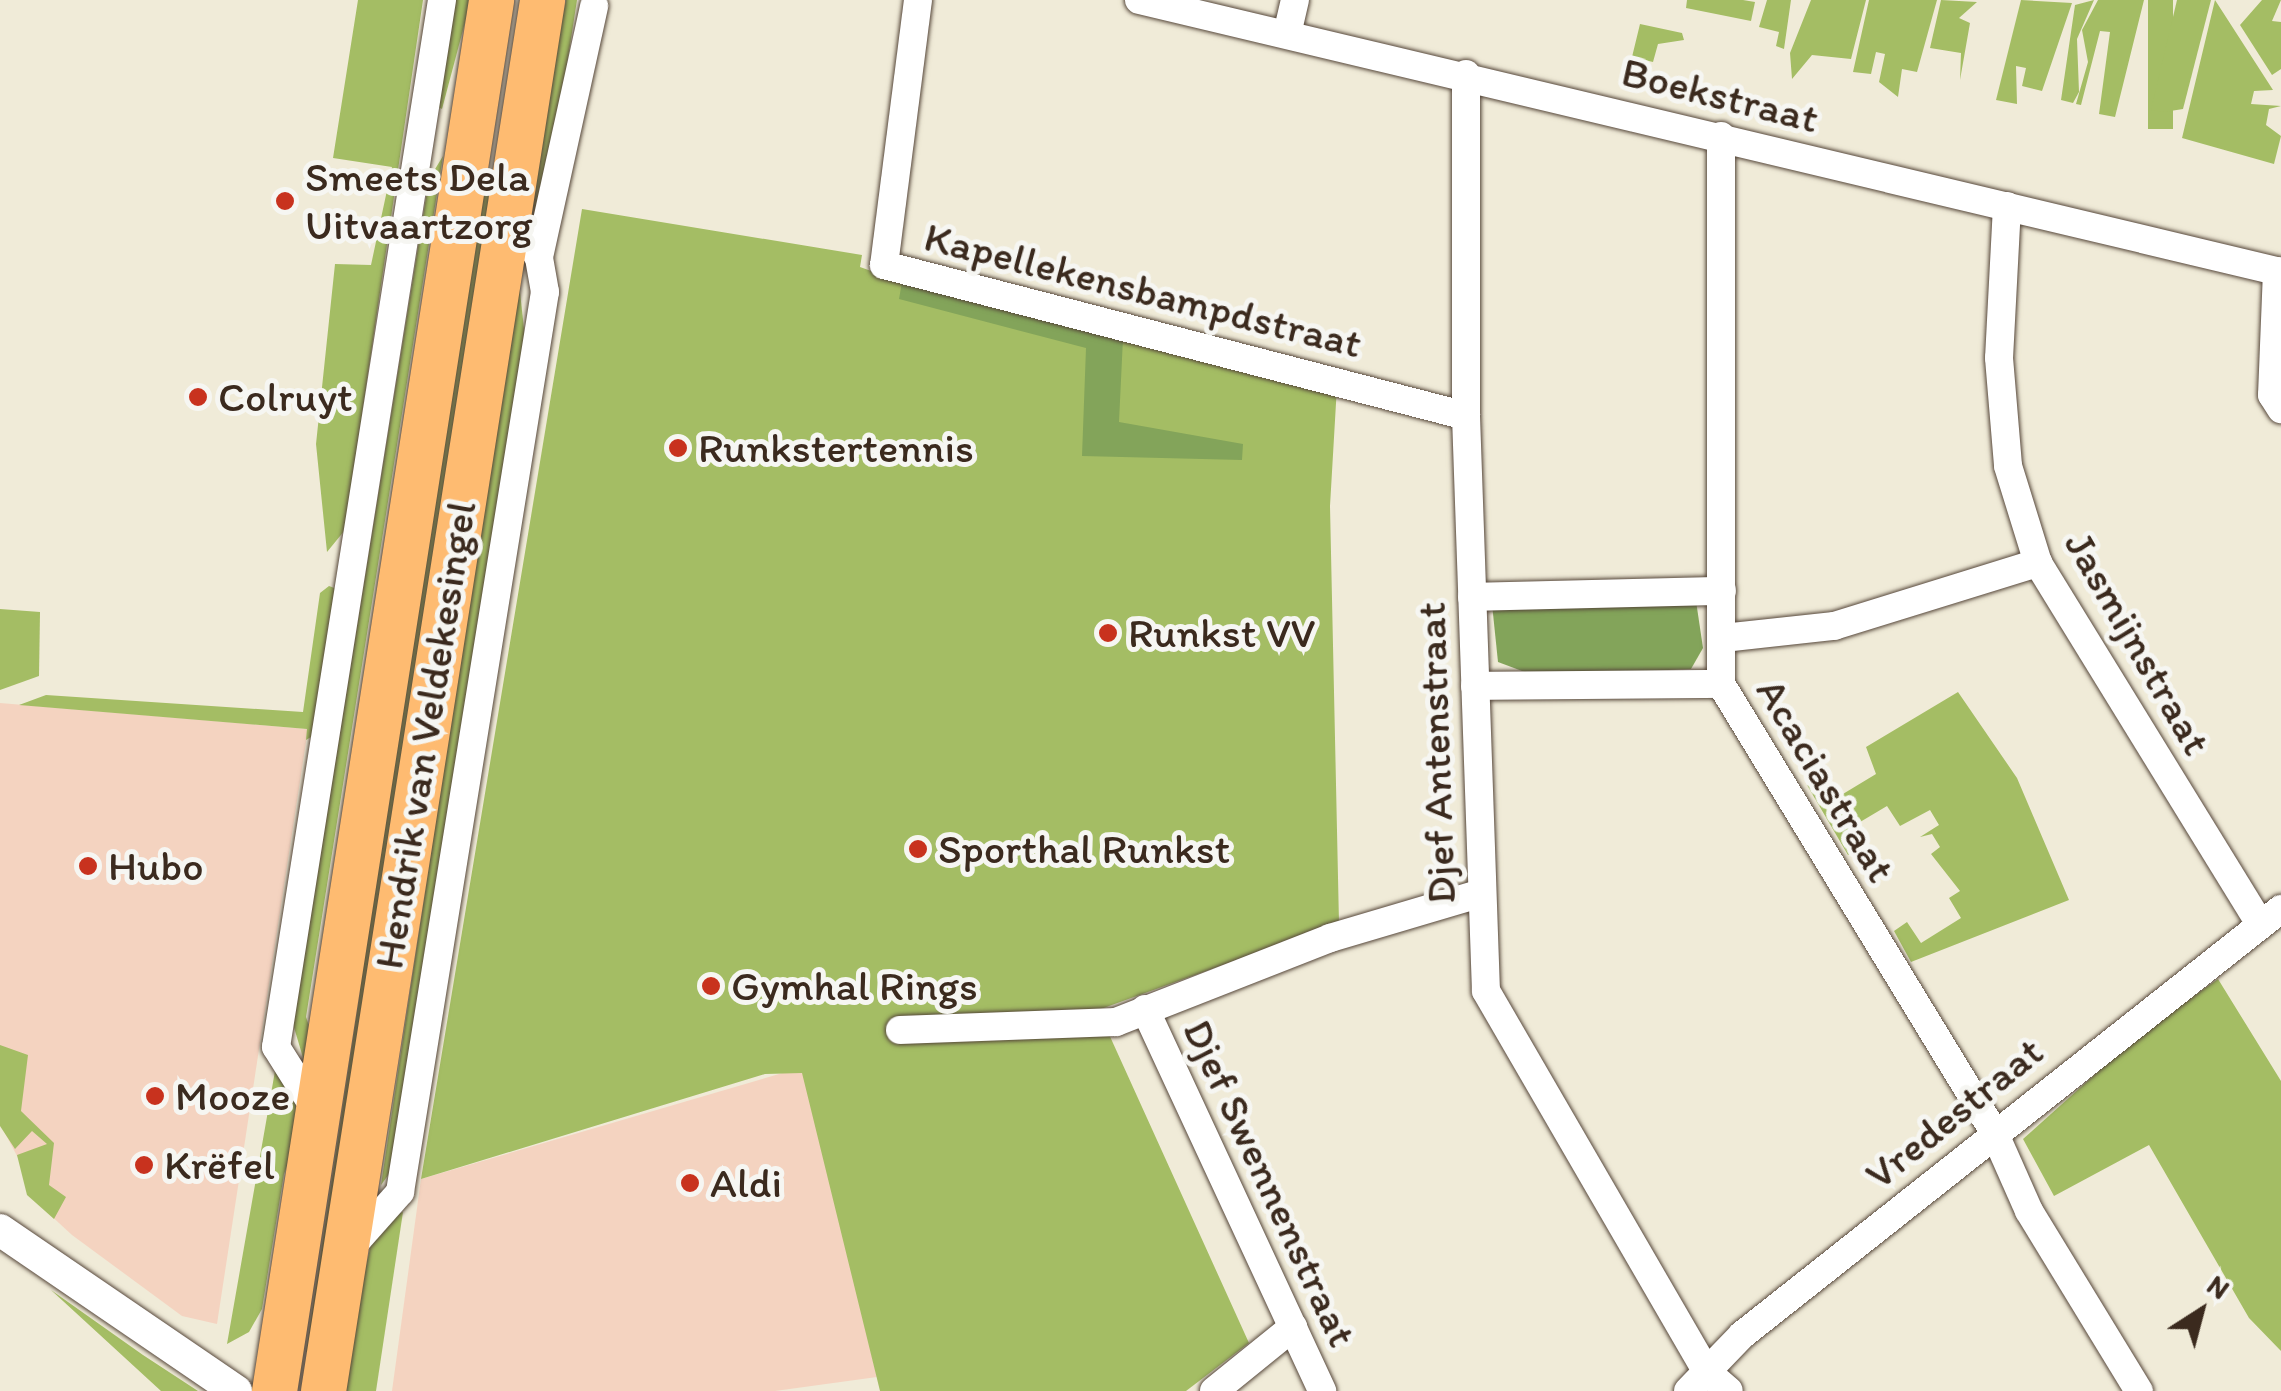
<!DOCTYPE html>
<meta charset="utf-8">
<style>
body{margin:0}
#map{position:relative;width:2281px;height:1391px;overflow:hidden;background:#f0ebd8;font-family:Itim,sans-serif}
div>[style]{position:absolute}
.built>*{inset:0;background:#f4d3c0}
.green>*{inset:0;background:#a4bd64;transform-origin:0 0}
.forest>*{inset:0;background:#83a45a}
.roads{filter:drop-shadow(0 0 2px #56473a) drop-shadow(0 0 2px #56473a)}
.minor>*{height:28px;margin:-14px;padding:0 14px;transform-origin:14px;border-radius:14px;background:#fff}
.tertiary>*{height:32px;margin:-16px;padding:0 16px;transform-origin:16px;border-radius:16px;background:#fff}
.trunk>*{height:45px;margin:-22.5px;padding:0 22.5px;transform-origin:22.5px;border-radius:22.5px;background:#febb71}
.dots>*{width:28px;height:28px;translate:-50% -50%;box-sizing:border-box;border:5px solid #f6f6f2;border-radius:50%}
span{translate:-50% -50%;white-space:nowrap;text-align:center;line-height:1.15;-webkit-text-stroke:10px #f6f6f2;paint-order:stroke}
.street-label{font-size:42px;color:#3b2a1e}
.poi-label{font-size:42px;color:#3b2a1e}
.left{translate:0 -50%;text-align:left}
.north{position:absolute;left:2151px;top:1261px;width:100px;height:100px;-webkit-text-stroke:8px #f6f6f2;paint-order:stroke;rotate:36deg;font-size:28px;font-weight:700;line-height:40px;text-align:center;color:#3b2a1e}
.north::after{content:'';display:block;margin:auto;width:35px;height:45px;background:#3b2a1e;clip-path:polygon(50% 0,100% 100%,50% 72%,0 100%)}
</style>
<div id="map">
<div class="built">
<i style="clip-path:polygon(0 703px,308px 729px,217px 1324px,182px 1316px,72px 1235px,47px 1212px,0 1124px)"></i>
<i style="clip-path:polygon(803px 1067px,877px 1377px,775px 1391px,392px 1391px,421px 1179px)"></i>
</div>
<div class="green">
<i style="clip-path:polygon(358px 0,423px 0,345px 530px,327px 552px,316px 444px,335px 264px,371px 265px,392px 167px,333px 158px)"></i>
<i style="clip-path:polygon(454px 0,471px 0,442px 109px,438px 107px)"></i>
<i style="clip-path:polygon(566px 0,577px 0,545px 207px,533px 228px,523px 213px)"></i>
<i style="clip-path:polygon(1687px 0,1743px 0,1755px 2px,1751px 21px,1686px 8px)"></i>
<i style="clip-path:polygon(1767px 0,1791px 0,1784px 49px,1776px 46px,1779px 32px,1759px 27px)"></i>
<i style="clip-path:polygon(1811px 0,1866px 0,1851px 59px,1812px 55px,1792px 79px,1790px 53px)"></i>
<i style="clip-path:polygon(1869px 0,1937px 0,1917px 72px,1902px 69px,1898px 97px,1879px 82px,1885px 54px,1876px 52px,1871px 74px,1853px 72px)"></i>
<i style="clip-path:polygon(1941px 0,1977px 2px,1959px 18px,1970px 23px,1960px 80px,1961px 53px,1930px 48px)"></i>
<i style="clip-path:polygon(2021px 0,2072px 3px,2042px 91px,2022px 86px,2026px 68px,2016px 66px,2017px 104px,1996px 100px)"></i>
<i style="clip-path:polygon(2094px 0,2077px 39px,2079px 92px,2073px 103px,2061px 100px,2075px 5px)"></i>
<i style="clip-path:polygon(2098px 0,2144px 0,2115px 117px,2099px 114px,2110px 32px,2100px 31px,2081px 105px,2076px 104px,2088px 62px,2082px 30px)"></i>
<i style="left:2148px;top:0;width:25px;height:129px"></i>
<i style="clip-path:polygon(2177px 0,2211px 0,2183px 109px,2164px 112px,2151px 110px)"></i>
<i style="clip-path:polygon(2215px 0,2273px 90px,2254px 91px,2251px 104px,2281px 106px,2269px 109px,2266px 125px,2281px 136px,2274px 164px,2182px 138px)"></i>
<i style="clip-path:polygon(2262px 0,2281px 0,2272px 21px,2281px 22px,2281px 69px,2272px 75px,2240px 25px)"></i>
<i style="clip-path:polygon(1640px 24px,1682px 33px,1684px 40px,1658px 44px,1653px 62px,1632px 57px)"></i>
<i style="clip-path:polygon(503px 32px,486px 185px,492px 214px,315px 1353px,306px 1352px,360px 993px,357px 941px)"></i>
<i style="clip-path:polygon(443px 156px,306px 1017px,314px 1040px,304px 1061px,293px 1024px,429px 179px)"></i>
<i style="clip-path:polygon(582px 209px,862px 255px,860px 267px,902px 282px,1337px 386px,1330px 506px,1339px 923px,1098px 1010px,1249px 1343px,1186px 1391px,880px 1391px,802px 1073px,765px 1074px,421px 1179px)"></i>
<i style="clip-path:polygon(518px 274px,525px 338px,392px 1170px,381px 1185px)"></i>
<i style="clip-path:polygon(329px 586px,337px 589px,316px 734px,306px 740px,307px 729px,19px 705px,46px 695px,303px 712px,320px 593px)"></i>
<i style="clip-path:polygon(0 609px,40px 612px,39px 676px,0 690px)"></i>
<i style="clip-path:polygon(1958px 692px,2017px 778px,2069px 900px,1911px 962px,1894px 931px,1907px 922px,1921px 943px,1961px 918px,1949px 898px,1960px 891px,1931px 854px,1940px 847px,1932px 834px,1920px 837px,1939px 825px,1930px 810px,1900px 826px,1887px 806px,1850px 828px,1864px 848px,1848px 855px,1807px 785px,1819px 778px,1833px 800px,1876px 774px,1866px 747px)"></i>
<i style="clip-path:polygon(2218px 979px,2281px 1081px,2281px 1351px,2249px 1318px,2149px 1145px,2054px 1196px,2023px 1139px,2140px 1034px)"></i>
<i style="clip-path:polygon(0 1045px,28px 1055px,21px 1111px,54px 1143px,49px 1185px,66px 1197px,54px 1219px,27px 1195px,17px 1155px,47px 1144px,32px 1131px,15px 1149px,0 1126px)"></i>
<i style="clip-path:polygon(275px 1071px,297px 1105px,300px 1133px,284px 1174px,262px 1309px,249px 1332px,227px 1344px)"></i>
<i style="clip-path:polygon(403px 1212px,376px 1391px,337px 1391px,372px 1240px,386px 1218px)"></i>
<i style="clip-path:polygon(51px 1290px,143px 1355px,198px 1391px,161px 1391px)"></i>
</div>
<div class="forest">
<i style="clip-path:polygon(902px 282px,1123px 338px,1119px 422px,1243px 444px,1242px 460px,1082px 456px,1086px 348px,899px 299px)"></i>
<i style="clip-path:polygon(1696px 601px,1703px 648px,1691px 669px,1535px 676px,1498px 662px,1492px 604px)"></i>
</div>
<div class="roads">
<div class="minor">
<i style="left:918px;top:0;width:267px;rotate:97.3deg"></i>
<i style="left:884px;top:265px;width:601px;rotate:14.54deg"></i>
<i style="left:1139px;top:0;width:1174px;rotate:13.4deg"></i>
<i style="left:1288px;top:30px;width:31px;rotate:-77deg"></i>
<i style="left:1466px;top:74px;width:342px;rotate:90deg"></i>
<i style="left:1466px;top:416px;width:575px;rotate:88.01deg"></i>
<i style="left:1486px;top:991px;width:439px;rotate:59.9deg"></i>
<i style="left:1706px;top:1371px;width:30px;rotate:41deg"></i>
<i style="left:1721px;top:136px;width:548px;rotate:90deg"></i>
<i style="left:1721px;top:684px;width:525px;rotate:58.64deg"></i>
<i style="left:1994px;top:1132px;width:86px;rotate:66.1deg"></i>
<i style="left:2029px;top:1211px;width:211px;rotate:58.6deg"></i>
<i style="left:2007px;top:206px;width:152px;rotate:93deg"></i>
<i style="left:1999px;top:358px;width:108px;rotate:85.2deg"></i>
<i style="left:2008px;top:466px;width:102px;rotate:72.8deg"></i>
<i style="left:2038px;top:563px;width:420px;rotate:58.4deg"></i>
<i style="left:539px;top:257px;width:257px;rotate:-77.6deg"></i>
<i style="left:2277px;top:271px;width:124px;rotate:92.3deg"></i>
<i style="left:2272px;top:395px;width:17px;rotate:57deg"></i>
<i style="left:1472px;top:597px;width:250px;rotate:-1.4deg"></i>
<i style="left:1723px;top:638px;width:112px;rotate:-6.2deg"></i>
<i style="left:1834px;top:626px;width:214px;rotate:-17.2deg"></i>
<i style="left:1475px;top:686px;width:246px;rotate:-0.5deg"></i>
<i style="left:1145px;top:1009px;width:421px;rotate:65.1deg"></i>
<i style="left:900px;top:1030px;width:216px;rotate:-2.1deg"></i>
<i style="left:1116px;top:1022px;width:230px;rotate:-21.4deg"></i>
<i style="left:1330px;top:938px;width:155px;rotate:-16.5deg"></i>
<i style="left:317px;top:1112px;width:77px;rotate:-122.2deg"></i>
<i style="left:276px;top:1047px;width:1060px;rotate:-80.99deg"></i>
<i style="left:353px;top:1245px;width:71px;rotate:-48.4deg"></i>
<i style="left:400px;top:1192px;width:912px;rotate:-80.85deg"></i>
<i style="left:545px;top:292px;width:36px;rotate:-100deg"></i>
<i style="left:539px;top:257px;width:53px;rotate:-127.3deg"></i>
<i style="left:1214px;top:1391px;width:102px;rotate:-39deg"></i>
<i style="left:1688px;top:1391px;width:78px;rotate:-46deg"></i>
<i style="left:1742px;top:1335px;width:687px;rotate:-38.32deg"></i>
</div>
<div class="tertiary">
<i style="left:0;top:1230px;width:286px;rotate:34.3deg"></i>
</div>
<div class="trunk">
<i style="left:274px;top:1391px;width:1408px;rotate:-81.13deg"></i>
<i style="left:323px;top:1391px;width:1408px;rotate:-81.05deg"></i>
</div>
</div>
<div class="dots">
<i style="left:285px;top:201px;background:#c8321e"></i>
<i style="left:198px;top:397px;background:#c8321e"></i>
<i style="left:678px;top:448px;background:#c8321e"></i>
<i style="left:1108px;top:633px;background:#c8321e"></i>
<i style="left:918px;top:849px;background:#c8321e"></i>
<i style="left:88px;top:866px;background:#c8321e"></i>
<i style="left:711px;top:986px;background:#c8321e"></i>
<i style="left:155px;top:1096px;background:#c8321e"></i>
<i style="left:144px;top:1165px;background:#c8321e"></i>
<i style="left:690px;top:1183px;background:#c8321e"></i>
</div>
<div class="street-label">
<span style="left:1720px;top:95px;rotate:14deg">Boekstraat</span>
<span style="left:1143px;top:290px;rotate:14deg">Kapellekensbampdstraat</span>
<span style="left:2138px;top:643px;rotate:60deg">Jasmijnstraat</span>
<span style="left:425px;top:735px;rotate:-81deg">Hendrik van Veldekesingel</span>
<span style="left:1436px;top:753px;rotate:-92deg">Djef Antenstraat</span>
<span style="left:1826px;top:780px;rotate:59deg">Acaciastraat</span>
<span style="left:1954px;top:1113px;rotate:-39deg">Vredestraat</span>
<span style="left:1270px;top:1183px;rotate:65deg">Djef Swennenstraat</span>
</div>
<div class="poi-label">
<span class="left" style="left:305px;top:201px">Smeets Dela<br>Uitvaartzorg</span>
<span class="left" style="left:218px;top:397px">Colruyt</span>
<span class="left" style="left:698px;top:448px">Runkstertennis</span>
<span class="left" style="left:1128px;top:633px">Runkst VV</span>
<span class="left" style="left:938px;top:849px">Sporthal Runkst</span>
<span class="left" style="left:108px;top:866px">Hubo</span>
<span class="left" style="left:731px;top:986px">Gymhal Rings</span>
<span class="left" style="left:175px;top:1096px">Mooze</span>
<span class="left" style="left:164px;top:1165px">Krëfel</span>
<span class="left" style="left:710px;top:1183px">Aldi</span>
</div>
<div class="north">N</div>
</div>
